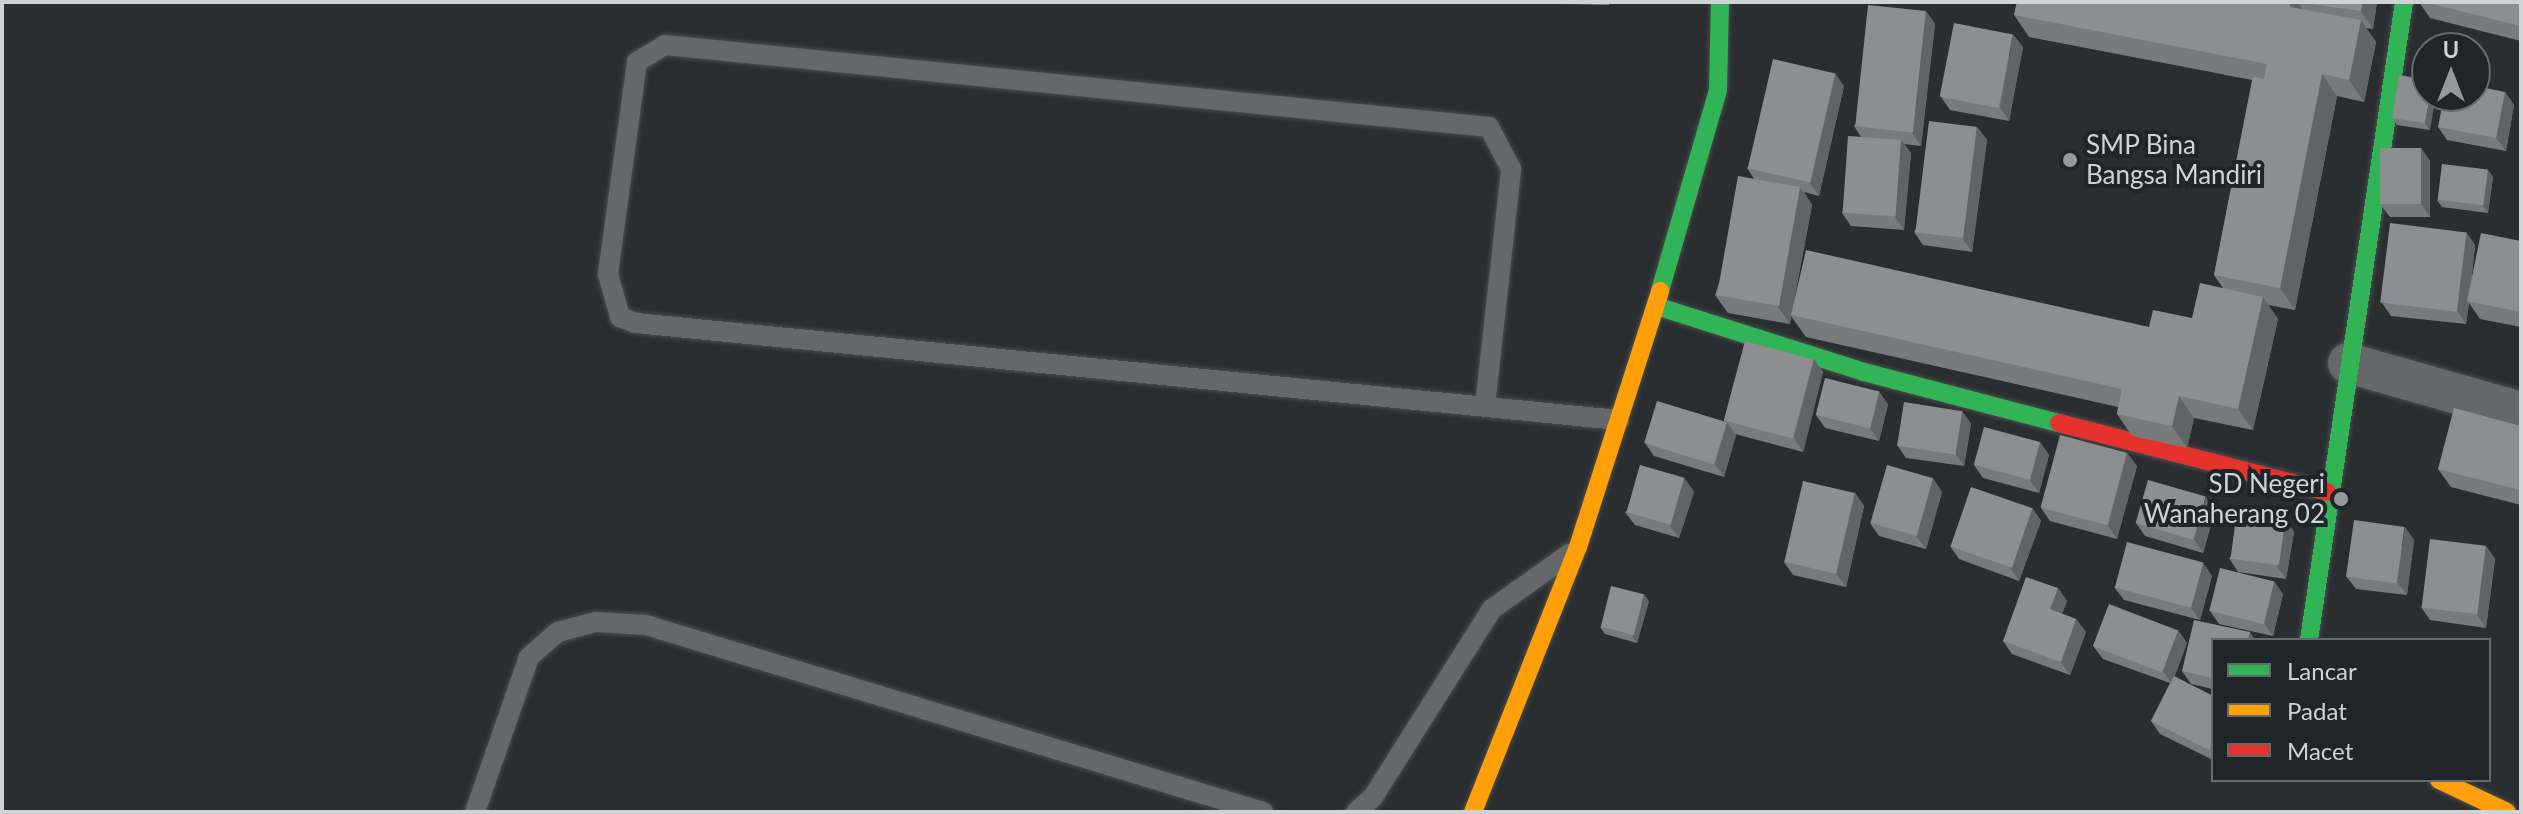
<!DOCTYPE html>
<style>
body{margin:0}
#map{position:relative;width:2523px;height:814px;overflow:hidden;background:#2b2e30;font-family:Lato,sans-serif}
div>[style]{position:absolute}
.roads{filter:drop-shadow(0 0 2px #484c4d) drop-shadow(0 0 2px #484c4d)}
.lane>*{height:20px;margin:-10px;padding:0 10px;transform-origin:10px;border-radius:10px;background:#656768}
.street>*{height:40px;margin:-20px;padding:0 20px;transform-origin:20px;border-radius:20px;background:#656768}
.fast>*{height:18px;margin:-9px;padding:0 9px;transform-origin:9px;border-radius:9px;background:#30b455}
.slow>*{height:18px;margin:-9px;padding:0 9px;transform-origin:9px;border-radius:9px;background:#ff9f0a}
.jam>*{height:18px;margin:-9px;padding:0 9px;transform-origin:9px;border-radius:9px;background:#e5322d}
.wall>*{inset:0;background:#787a7c}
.shaded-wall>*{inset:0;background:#626365}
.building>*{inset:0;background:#8c8e90;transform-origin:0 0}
.dots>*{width:22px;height:22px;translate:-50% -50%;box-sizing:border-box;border:4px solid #1f2528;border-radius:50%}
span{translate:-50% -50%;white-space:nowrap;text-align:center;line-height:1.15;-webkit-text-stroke:8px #1f2528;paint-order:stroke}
.poi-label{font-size:26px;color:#cfd3d5}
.left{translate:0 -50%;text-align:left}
.right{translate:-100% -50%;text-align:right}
.frame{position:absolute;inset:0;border:4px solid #cfd3d5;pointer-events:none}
.legend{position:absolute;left:2211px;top:638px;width:280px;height:144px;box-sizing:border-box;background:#1f2528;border:2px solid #656b6d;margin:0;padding:10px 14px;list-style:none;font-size:24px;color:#cfd3d5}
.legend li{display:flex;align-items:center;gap:16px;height:40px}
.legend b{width:40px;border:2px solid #656b6d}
.north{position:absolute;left:2411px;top:32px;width:80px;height:80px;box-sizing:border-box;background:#1f2528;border:2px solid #656b6d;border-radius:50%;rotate:0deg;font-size:22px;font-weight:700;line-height:32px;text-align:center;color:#cfd3d5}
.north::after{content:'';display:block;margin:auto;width:28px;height:36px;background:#96999b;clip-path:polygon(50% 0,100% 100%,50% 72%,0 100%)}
</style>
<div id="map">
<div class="roads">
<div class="lane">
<i style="left:1485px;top:406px;width:238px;rotate:-83.7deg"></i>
<i style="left:1511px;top:169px;width:47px;rotate:-117.6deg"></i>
<i style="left:1489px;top:127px;width:828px;rotate:-174.32deg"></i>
<i style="left:665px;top:45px;width:33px;rotate:149deg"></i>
<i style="left:637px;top:62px;width:214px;rotate:97.8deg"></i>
<i style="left:608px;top:274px;width:45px;rotate:74.4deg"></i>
<i style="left:620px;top:317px;width:17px;rotate:21deg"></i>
<i style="left:636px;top:323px;width:988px;rotate:5.64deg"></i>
<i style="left:475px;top:812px;width:164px;rotate:-70.8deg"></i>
<i style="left:529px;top:657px;width:38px;rotate:-41deg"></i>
<i style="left:558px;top:632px;width:39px;rotate:-15deg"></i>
<i style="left:596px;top:622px;width:50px;rotate:3.4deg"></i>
<i style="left:646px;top:625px;width:645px;rotate:16.86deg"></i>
<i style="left:1356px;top:812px;width:23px;rotate:-41deg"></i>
<i style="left:1373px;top:797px;width:222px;rotate:-57.7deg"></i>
<i style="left:1492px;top:609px;width:95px;rotate:-35.5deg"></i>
</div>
<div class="street">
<i style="left:2348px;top:363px;width:180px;rotate:15.8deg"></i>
</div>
<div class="fast">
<i style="left:1660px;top:291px;width:209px;rotate:-73.9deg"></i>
<i style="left:1718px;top:90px;width:88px;rotate:-88.7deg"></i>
<i style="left:1656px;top:306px;width:218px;rotate:17.6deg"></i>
<i style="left:1864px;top:372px;width:202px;rotate:14.7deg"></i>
<i style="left:2309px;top:640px;width:645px;rotate:-81.53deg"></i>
</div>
<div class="slow">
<i style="left:2439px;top:780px;width:75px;rotate:25.2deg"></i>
<i style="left:1473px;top:812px;width:285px;rotate:-68.4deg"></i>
<i style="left:1578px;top:547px;width:269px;rotate:-72.2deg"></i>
</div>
<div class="jam">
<i style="left:2059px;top:423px;width:277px;rotate:14.4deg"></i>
</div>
</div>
<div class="wall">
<i style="clip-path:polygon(1470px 2px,1609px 2px,1609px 5px)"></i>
<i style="clip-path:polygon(2017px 2px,2377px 2px,2373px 29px,2366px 28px,2376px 42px,2364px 102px,2337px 96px,2295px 310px,2268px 305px,2278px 319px,2253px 430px,2194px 418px,2187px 448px,2132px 436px,2117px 414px,2118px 407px,1806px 337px,1791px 316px,1790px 324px,1728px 313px,1715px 295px,1754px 179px,1747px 168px,1844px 86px,1819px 196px,1804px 192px,1812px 205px,1794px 300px,2149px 327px,2192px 318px,2223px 288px,2214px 275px,2252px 80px,2029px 37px,2014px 15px)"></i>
<i style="clip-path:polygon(2419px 2px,2521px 2px,2521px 41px,2430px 18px)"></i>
<i style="clip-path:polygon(1926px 11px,1935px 24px,1921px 146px,1904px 144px,1911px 153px,1904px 230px,1851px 226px,1842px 213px,1861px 137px,1854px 126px)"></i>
<i style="clip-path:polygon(2023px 47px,2009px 121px,1950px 110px,1941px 97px)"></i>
<i style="clip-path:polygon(2399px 75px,2430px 130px,2397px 125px,2392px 118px)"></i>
<i style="clip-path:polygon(2505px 92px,2514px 105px,2506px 151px,2447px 140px,2438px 127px)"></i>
<i style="clip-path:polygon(1977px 127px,1987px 140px,1972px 252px,1923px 245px,1914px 232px)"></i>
<i style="clip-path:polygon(2421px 148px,2430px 161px,2430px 217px,2390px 217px,2380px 204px)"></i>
<i style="clip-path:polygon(2488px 170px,2493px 177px,2488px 213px,2442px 207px,2437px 200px)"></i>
<i style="clip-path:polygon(2466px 232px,2475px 245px,2471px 284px,2521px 241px,2521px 327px,2480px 319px,2469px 303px,2466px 324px,2391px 316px,2382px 303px)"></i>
<i style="clip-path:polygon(1814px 359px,1823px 372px,1803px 452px,1735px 434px,1736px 435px,1724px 477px,1654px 456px,1645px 443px,1725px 422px,1724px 420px)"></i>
<i style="clip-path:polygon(1888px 404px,1879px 441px,1825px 428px,1816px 415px)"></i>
<i style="clip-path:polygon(1962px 411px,1971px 424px,1964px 466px,1906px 458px,1897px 445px)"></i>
<i style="clip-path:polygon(2521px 426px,2521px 505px,2451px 487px,2438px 469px)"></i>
<i style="clip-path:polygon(2040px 442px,2049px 455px,2039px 493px,1983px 478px,1974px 465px)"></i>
<i style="clip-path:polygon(2127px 453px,2137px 466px,2117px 539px,2050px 521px,2041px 508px)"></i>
<i style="clip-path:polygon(1684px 478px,1694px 492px,1679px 538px,1635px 525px,1625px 512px)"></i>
<i style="clip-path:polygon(1942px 492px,1926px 549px,1879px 536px,1870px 523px)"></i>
<i style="clip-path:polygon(1855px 493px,1864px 506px,1846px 587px,1793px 575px,1784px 562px)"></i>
<i style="clip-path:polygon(2032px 508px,2041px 521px,2019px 581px,1959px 559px,1950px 546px)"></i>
<i style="clip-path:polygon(2215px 511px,2203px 553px,2145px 536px,2136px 523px)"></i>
<i style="clip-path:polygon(2285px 519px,2294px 532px,2286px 579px,2238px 572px,2229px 558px)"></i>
<i style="clip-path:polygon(2414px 540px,2407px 595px,2356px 589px,2346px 576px)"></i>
<i style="clip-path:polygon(2486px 546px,2495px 559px,2486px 628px,2430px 620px,2421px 607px)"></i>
<i style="clip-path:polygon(2203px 563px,2212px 576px,2200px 620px,2124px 600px,2114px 587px)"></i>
<i style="clip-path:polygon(2058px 588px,2067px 601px,2062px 614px,2076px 619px,2086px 632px,2070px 675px,2012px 654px,2003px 641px)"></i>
<i style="clip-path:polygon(2283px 594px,2273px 636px,2219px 624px,2210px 611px)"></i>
<i style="clip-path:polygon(1649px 601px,1637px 643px,1605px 634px,1600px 627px)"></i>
<i style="clip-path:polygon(2178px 630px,2187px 643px,2174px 677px,2213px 696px,2213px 760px,2160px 734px,2151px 721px,2170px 683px,2103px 659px,2093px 646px)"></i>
<i style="clip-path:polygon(2213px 640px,2213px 689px,2191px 684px,2182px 671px)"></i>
</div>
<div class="shaded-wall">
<i style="clip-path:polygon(2290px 2px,2300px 2px,2298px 2px,2307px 15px,2290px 7px)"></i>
<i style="clip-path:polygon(2362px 2px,2377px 2px,2373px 29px,2361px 11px)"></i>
<i style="clip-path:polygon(1926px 11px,1935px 24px,1921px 146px,1912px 133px)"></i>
<i style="clip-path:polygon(2361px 20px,2376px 42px,2364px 102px,2349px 80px)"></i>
<i style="clip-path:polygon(2013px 34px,2023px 47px,2009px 121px,2000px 107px)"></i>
<i style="clip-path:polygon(1835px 73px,1844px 86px,1819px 196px,1810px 183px)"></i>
<i style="clip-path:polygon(2322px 74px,2337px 96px,2295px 310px,2280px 288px)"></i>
<i style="clip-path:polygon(2505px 92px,2514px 105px,2506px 151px,2496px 138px)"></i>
<i style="clip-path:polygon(2430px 96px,2436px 96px,2430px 130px,2425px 123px)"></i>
<i style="clip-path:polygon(1977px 127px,1987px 140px,1972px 252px,1963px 239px)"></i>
<i style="clip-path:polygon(1901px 140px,1911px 153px,1904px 230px,1895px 217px)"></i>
<i style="clip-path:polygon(2421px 148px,2430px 161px,2430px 217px,2421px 204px)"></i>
<i style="clip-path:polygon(2488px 170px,2493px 177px,2488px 213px,2483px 206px)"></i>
<i style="clip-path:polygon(1800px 187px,1812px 205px,1790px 324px,1777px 306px)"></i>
<i style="clip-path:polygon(2466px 232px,2475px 245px,2469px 301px,2467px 301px,2469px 303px,2466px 324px,2457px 311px)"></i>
<i style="clip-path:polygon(2263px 297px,2278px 319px,2253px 430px,2238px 409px)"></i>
<i style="clip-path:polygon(1814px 359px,1823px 372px,1803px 452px,1794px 438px)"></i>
<i style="clip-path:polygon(1879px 391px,1888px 404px,1879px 441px,1870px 428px)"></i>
<i style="clip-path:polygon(2179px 396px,2194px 418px,2187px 448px,2172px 426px)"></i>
<i style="clip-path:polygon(1962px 411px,1971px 424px,1964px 466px,1955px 453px)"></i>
<i style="clip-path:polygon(1727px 422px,1736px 435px,1724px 477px,1715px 464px)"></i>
<i style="clip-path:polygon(2040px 442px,2049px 455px,2039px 493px,2030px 480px)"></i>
<i style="clip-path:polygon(2127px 453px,2137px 466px,2117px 539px,2108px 526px)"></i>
<i style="clip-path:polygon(1684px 478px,1694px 492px,1679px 538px,1669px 525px)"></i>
<i style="clip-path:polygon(1933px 478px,1942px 492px,1926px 549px,1916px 536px)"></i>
<i style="clip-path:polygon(1855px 493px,1864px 506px,1846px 587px,1836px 574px)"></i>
<i style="clip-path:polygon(2206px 497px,2215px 511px,2203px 553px,2194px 539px)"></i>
<i style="clip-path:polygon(2032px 508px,2041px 521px,2019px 581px,2010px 568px)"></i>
<i style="clip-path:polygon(2285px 519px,2294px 532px,2286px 579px,2277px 566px)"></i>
<i style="clip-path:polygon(2405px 527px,2414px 540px,2407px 595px,2397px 582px)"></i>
<i style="clip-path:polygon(2486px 546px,2495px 559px,2486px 628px,2477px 615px)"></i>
<i style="clip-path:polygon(2203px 563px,2212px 576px,2200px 620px,2190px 607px)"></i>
<i style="clip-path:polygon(2274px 581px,2283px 594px,2273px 636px,2264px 623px)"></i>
<i style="clip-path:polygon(2058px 588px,2067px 601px,2059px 622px,2050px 609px)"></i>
<i style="clip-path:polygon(1644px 594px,1649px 601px,1637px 643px,1632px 637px)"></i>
<i style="clip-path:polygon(2076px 619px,2086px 632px,2070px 675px,2061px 662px)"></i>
<i style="clip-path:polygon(2178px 630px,2187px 643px,2172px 684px,2163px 671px)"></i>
<i style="clip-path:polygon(2250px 632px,2255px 640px,2248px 640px)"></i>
</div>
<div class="building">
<i style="clip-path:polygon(2017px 2px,2290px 2px,2290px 7px,2361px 20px,2349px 80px,2322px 74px,2280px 288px,2214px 275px,2253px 77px,2264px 79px,2267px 64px,2014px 15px)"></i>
<i style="clip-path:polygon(2298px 2px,2362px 2px,2361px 11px)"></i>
<i style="clip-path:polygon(2425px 2px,2521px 2px,2521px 26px)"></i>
<i style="left:1868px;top:5px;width:58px;height:122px;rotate:6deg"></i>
<i style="left:1954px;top:23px;width:60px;height:75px;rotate:11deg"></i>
<i style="left:1773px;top:59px;width:64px;height:112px;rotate:13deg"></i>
<i style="clip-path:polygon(2399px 75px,2427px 80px,2427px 96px,2430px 96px,2425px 123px,2392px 118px)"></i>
<i style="clip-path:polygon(2475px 86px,2505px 92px,2496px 138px,2438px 127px,2444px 96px,2475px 96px)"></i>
<i style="left:1929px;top:121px;width:48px;height:112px;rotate:7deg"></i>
<i style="left:1848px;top:136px;width:53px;height:77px;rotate:4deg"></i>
<i style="left:2380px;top:148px;width:41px;height:56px"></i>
<i style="left:2442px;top:164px;width:46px;height:36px;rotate:7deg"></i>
<i style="left:1738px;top:176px;width:63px;height:121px;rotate:10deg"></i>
<i style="left:2390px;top:223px;width:77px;height:80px;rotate:7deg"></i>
<i style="clip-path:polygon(2481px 233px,2521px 241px,2521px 312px,2467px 301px)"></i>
<i style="clip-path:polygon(1806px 250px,2149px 327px,2153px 310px,2192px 318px,2200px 283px,2263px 297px,2238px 409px,2179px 396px,2172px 426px,2117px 414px,2122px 389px,1791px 315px)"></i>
<i style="left:1745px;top:341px;width:71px;height:82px;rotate:15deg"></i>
<i style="left:1825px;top:378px;width:56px;height:38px;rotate:14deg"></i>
<i style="left:1657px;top:401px;width:73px;height:44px;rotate:17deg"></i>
<i style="left:1904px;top:402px;width:59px;height:44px;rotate:9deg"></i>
<i style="clip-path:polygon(2454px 408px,2521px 426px,2521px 490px,2438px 469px)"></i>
<i style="left:1984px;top:427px;width:58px;height:39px;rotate:15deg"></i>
<i style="left:2060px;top:435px;width:69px;height:75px;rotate:15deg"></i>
<i style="left:1640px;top:465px;width:46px;height:49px;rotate:16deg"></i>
<i style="left:1887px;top:465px;width:48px;height:60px;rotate:16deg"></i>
<i style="left:2148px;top:480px;width:60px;height:45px;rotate:16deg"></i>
<i style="left:1803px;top:481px;width:53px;height:83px;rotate:13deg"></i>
<i style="left:1971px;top:487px;width:65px;height:63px;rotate:19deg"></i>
<i style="left:2237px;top:512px;width:49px;height:47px;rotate:8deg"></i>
<i style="left:2354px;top:520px;width:51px;height:57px;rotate:8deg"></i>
<i style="left:2430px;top:539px;width:56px;height:69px;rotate:7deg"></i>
<i style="left:2127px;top:542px;width:79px;height:47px;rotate:15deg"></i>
<i style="left:2220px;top:568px;width:56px;height:44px;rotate:14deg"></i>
<i style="clip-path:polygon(2026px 577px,2058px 588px,2050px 609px,2076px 619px,2061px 662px,2003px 641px)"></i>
<i style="left:1611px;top:586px;width:34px;height:42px;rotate:14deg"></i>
<i style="left:2109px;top:604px;width:74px;height:45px;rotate:21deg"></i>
<i style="clip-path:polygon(2194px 620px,2250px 632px,2248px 640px,2213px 640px,2213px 678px,2182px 671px)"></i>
<i style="clip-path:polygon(2174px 676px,2213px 696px,2213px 743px,2209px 750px,2151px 721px)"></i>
</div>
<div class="dots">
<i style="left:2070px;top:160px;background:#96999b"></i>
<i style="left:2341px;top:499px;background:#96999b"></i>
</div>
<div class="poi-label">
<span class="left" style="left:2086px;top:160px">SMP Bina<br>Bangsa Mandiri</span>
<span class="right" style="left:2325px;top:499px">SD Negeri<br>Wanaherang 02</span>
</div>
<div class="frame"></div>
<ul class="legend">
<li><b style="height:10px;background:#30b455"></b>Lancar</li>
<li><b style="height:10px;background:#ff9f0a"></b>Padat</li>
<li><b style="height:10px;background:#e5322d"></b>Macet</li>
</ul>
<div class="north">U</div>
</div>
